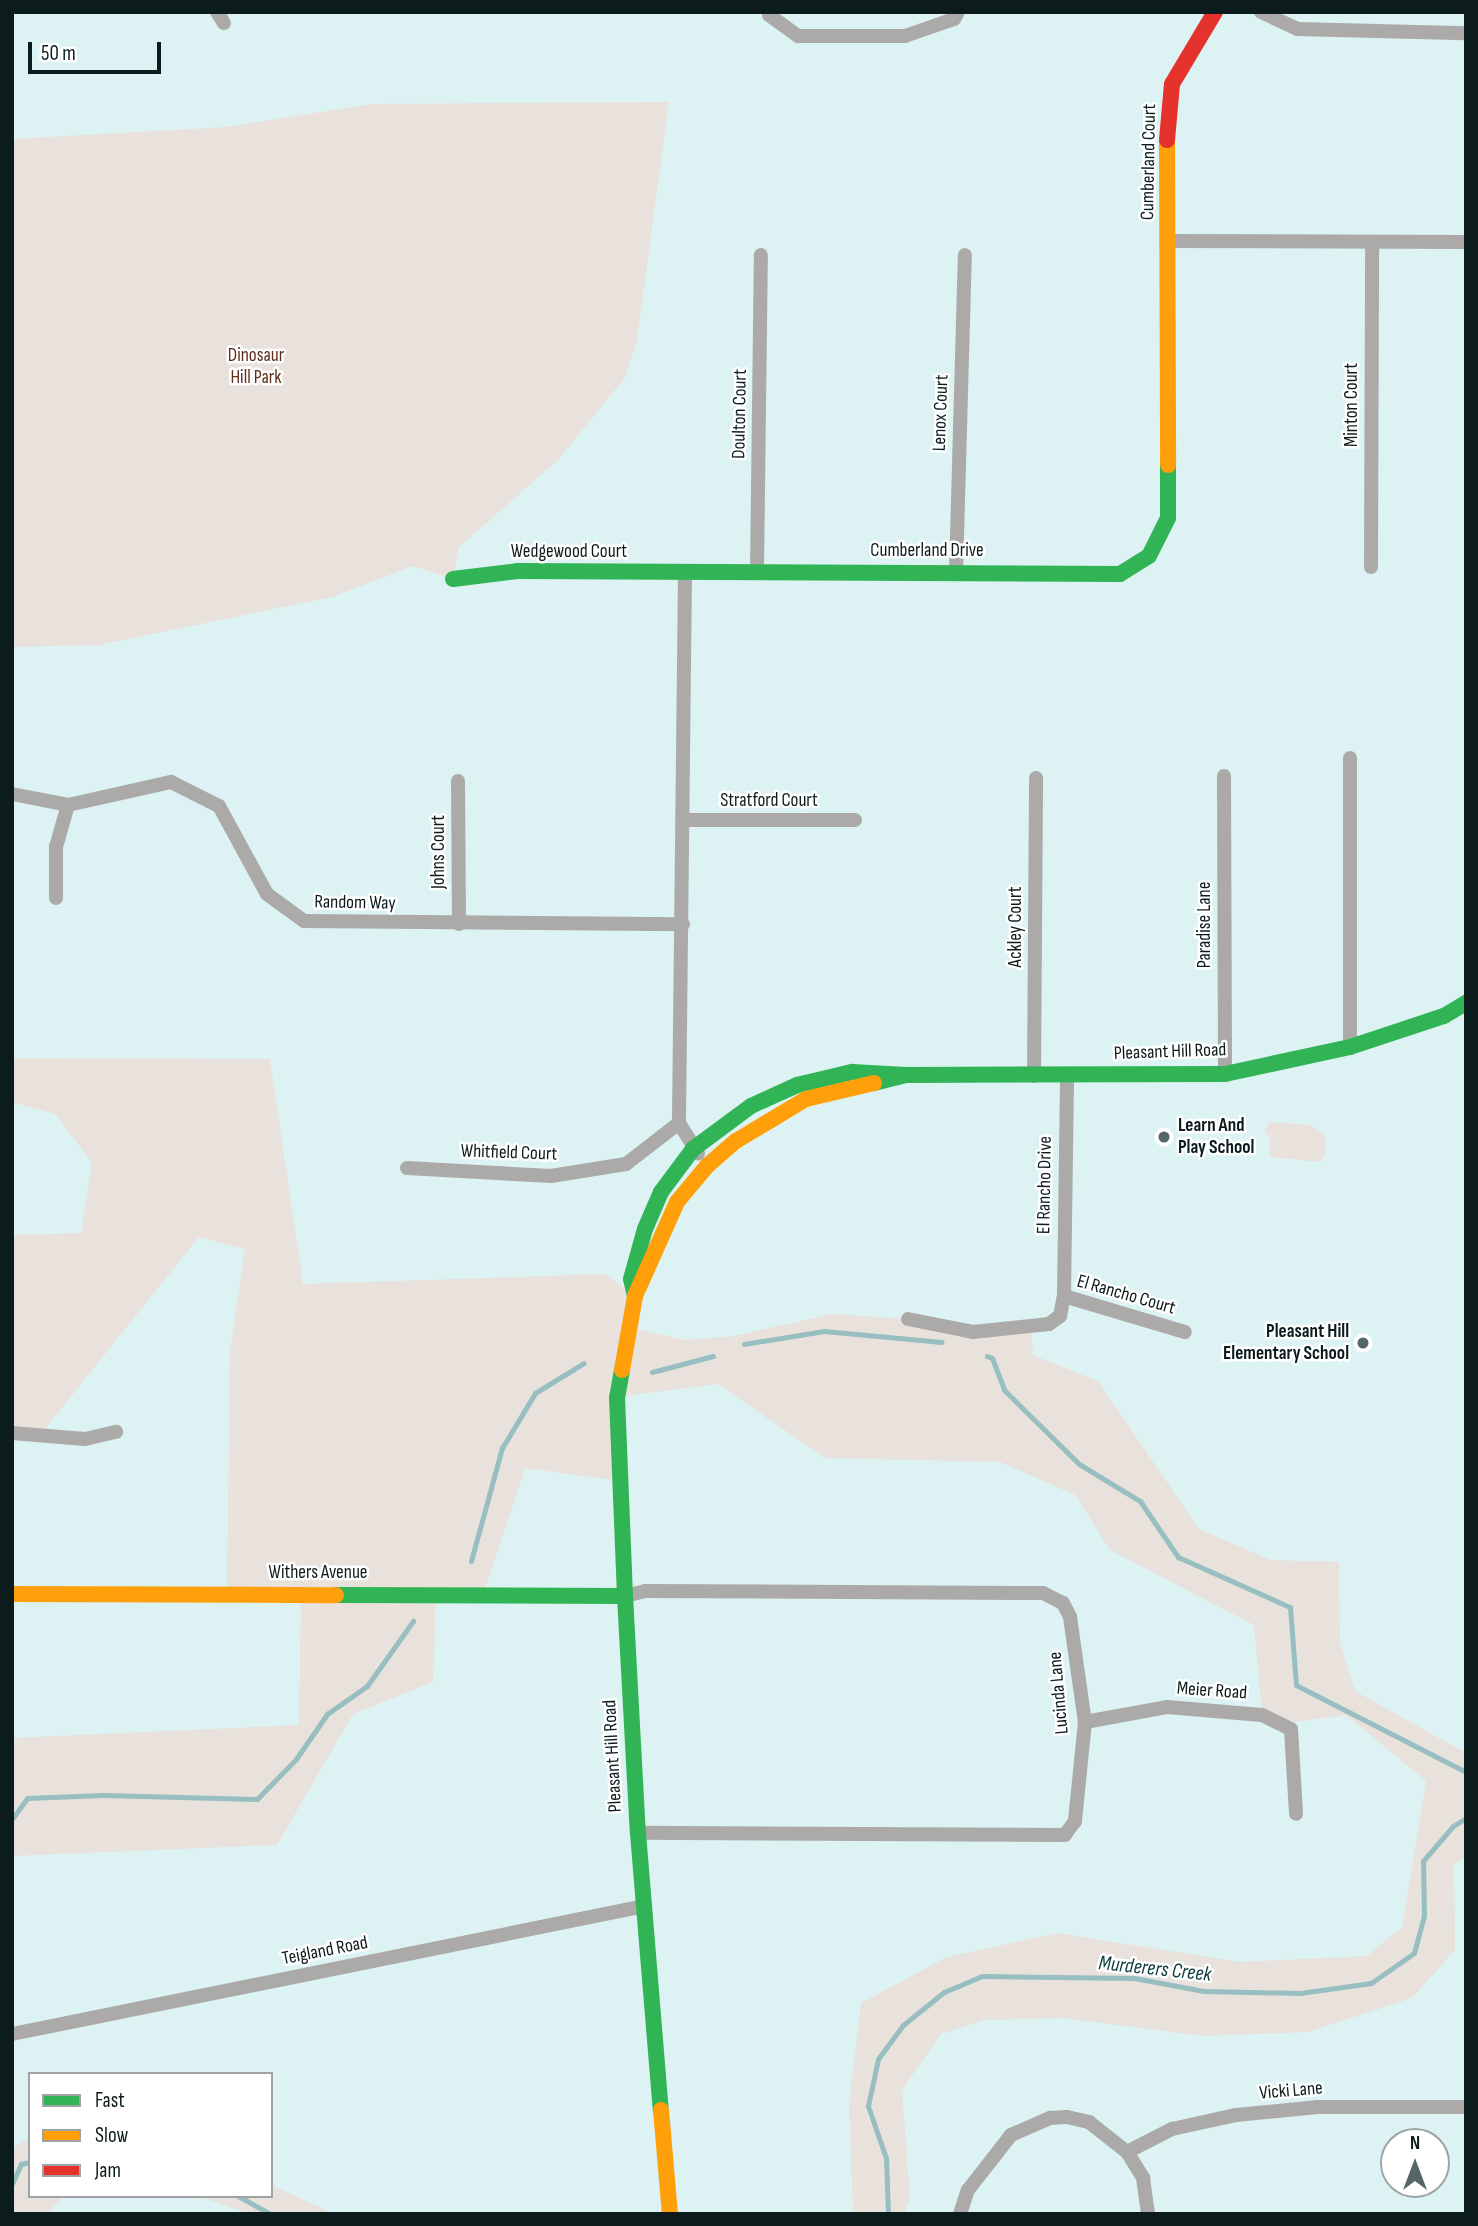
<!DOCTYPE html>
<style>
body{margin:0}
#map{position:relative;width:1478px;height:2226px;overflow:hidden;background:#dcf2f3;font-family:"Sofia Sans Condensed",sans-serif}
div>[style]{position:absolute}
.green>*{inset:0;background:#e9e2dc}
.stream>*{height:5px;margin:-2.5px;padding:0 2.5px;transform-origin:2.5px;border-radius:2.5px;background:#97bec0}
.street>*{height:14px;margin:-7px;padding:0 7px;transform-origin:7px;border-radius:7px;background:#abaaa9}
.fast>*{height:16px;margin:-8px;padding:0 8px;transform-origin:8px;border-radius:8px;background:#30b455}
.slow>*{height:16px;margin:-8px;padding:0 8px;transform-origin:8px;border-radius:8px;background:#ff9f0a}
.jam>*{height:16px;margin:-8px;padding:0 8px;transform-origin:8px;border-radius:8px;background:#e5322d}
.dots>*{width:19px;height:19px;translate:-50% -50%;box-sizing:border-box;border:4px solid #fff;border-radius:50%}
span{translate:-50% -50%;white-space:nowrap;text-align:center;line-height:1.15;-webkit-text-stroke:5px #fff;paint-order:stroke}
.street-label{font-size:19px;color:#0c1b1b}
.park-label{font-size:19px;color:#612e1b}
.poi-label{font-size:19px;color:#0c1b1b;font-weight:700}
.left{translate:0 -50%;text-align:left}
.right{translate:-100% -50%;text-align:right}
.water-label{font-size:21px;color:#103d3f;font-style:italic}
.frame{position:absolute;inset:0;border:14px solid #0c1b1b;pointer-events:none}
.legend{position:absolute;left:28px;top:2072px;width:245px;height:126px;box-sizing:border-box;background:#fff;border:2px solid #9ea4a4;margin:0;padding:9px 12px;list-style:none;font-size:21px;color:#0c1b1b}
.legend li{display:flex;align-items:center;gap:14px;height:35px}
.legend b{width:35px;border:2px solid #9ea4a4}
.north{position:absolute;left:1380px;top:2128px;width:70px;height:70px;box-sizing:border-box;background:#fff;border:2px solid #9ea4a4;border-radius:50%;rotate:0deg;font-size:19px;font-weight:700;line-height:28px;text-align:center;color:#0c1b1b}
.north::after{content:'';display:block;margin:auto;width:24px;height:32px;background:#556667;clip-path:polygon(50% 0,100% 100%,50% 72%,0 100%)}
.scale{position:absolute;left:28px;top:42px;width:133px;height:32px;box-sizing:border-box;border:4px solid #0c1b1b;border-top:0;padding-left:9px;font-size:21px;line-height:24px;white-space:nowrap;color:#0c1b1b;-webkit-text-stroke:5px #fff;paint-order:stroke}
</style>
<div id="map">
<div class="green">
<i style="clip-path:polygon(669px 102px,637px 340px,624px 379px,558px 460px,459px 547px,453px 579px,413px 566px,332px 597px,99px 645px,12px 647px,12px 139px,227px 127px,370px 104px)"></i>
<i style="clip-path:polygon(12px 1058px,270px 1059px,303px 1284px,605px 1274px,635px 1296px,629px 1327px,685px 1340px,734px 1336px,832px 1314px,908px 1319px,973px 1332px,1031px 1326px,1033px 1355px,1098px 1381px,1199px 1529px,1270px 1560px,1339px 1562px,1340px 1643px,1355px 1691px,1466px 1753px,1466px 1855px,1454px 1866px,1455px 1950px,1412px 1998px,1309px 2032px,1202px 2036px,1063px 2018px,983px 2020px,941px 2034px,902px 2090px,910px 2198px,904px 2214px,853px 2214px,849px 2105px,861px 2003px,947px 1957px,1058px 1933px,1239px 1962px,1367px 1956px,1402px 1927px,1426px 1781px,1346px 1715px,1295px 1722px,1262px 1715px,1254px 1625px,1110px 1550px,1075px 1495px,1000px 1462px,825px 1458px,718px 1384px,617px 1397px,620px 1481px,525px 1468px,483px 1594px,436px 1595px,433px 1682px,353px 1714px,277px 1845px,12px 1856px,12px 1738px,299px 1725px,301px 1595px,227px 1594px,230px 1350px,245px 1249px,199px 1237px,40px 1435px,12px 1433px,12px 1235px,81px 1233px,92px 1162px,55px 1114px,12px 1102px)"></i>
<i style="clip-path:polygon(1271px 1122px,1311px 1125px,1325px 1136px,1325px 1156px,1320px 1162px,1270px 1157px,1270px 1138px,1264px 1131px)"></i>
<i style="clip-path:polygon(30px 2138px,30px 2196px,63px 2196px,47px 2214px,12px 2214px,12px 2148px)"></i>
<i style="clip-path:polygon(271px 2185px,335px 2214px,251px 2214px,198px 2196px,271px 2196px)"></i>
</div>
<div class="stream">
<i style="left:744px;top:1344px;width:81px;rotate:-9.2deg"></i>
<i style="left:824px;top:1331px;width:118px;rotate:5.4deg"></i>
<i style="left:987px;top:1356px;width:5px;rotate:22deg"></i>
<i style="left:992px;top:1358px;width:34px;rotate:69deg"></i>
<i style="left:1004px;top:1390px;width:105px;rotate:44.6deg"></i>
<i style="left:1079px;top:1464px;width:71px;rotate:31.2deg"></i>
<i style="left:1140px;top:1501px;width:68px;rotate:55.8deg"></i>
<i style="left:1178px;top:1557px;width:123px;rotate:24.1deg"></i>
<i style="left:1290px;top:1607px;width:78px;rotate:85.6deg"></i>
<i style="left:1296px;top:1685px;width:191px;rotate:27.1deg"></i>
<i style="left:652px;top:1372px;width:63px;rotate:-14.7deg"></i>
<i style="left:471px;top:1561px;width:117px;rotate:-74.7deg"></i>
<i style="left:502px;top:1448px;width:64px;rotate:-59deg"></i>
<i style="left:535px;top:1393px;width:57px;rotate:-31.5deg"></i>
<i style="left:12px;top:1819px;width:26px;rotate:-54deg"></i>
<i style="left:27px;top:1798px;width:76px;rotate:-2.3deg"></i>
<i style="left:103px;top:1795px;width:154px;rotate:1.5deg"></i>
<i style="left:257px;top:1799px;width:56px;rotate:-45.7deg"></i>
<i style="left:296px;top:1759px;width:55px;rotate:-55.4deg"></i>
<i style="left:327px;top:1714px;width:49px;rotate:-35deg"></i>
<i style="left:367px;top:1686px;width:80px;rotate:-54.7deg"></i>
<i style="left:12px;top:2184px;width:22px;rotate:-66deg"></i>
<i style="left:21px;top:2164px;width:9px;rotate:-13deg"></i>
<i style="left:238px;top:2196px;width:37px;rotate:29deg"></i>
<i style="left:888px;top:2214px;width:56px;rotate:-92deg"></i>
<i style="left:886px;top:2158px;width:55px;rotate:-109.1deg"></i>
<i style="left:868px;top:2106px;width:48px;rotate:-78deg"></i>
<i style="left:878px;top:2059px;width:42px;rotate:-53.7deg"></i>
<i style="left:903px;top:2025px;width:53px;rotate:-38.8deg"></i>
<i style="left:944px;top:1992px;width:41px;rotate:-22.8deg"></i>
<i style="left:982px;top:1976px;width:152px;rotate:0.8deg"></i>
<i style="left:1134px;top:1978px;width:71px;rotate:10.5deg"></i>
<i style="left:1204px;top:1991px;width:96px;rotate:1.2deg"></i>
<i style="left:1300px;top:1993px;width:72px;rotate:-8deg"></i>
<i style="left:1371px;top:1983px;width:52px;rotate:-34.9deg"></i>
<i style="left:1414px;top:1953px;width:38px;rotate:-75deg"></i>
<i style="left:1424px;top:1916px;width:55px;rotate:-91deg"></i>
<i style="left:1423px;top:1861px;width:46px;rotate:-49.4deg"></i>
<i style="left:1453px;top:1826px;width:15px;rotate:-32deg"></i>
</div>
<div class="street">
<i style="left:217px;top:12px;width:13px;rotate:58deg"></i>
<i style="left:1261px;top:12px;width:40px;rotate:25deg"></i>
<i style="left:1297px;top:29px;width:169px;rotate:1.4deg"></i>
<i style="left:769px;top:15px;width:36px;rotate:36deg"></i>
<i style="left:798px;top:36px;width:107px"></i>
<i style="left:905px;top:36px;width:52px;rotate:-19.1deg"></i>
<i style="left:954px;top:19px;width:8px;rotate:-60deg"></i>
<i style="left:1169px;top:241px;width:297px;rotate:0.2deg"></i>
<i style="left:1371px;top:567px;width:325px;rotate:-89.8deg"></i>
<i style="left:757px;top:572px;width:317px;rotate:-89.3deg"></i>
<i style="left:956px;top:572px;width:317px;rotate:-88.4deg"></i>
<i style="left:685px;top:573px;width:550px;rotate:90.63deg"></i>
<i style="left:679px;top:1123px;width:36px;rotate:58deg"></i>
<i style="left:1350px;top:758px;width:289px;rotate:90deg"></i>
<i style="left:1224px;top:776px;width:298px;rotate:89.8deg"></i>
<i style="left:458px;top:781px;width:143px;rotate:89.6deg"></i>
<i style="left:12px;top:794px;width:57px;rotate:11.1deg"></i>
<i style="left:68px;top:805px;width:106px;rotate:-12.6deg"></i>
<i style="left:171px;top:782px;width:54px;rotate:26.6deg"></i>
<i style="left:219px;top:806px;width:100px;rotate:61.4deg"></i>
<i style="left:267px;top:894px;width:46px;rotate:36.1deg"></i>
<i style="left:304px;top:921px;width:379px;rotate:0.5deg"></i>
<i style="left:683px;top:820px;width:172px"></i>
<i style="left:56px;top:898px;width:51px;rotate:-90deg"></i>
<i style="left:56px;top:847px;width:44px;rotate:-74.1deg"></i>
<i style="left:1034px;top:1076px;width:298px;rotate:-89.6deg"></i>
<i style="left:407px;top:1168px;width:144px;rotate:3.2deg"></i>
<i style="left:551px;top:1176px;width:76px;rotate:-9.1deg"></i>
<i style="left:626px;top:1164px;width:67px;rotate:-37.7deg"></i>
<i style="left:1064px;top:1296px;width:220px;rotate:-89.2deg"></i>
<i style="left:908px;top:1319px;width:66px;rotate:11.3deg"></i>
<i style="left:973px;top:1332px;width:76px;rotate:-6deg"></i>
<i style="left:1049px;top:1324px;width:14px;rotate:-36deg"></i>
<i style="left:1060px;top:1316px;width:20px;rotate:-79deg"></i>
<i style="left:1064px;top:1296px;width:126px;rotate:16.6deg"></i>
<i style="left:12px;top:1433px;width:73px;rotate:4.7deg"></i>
<i style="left:85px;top:1439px;width:32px;rotate:-13deg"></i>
<i style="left:625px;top:1596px;width:21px;rotate:-14deg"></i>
<i style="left:645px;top:1591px;width:398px;rotate:0.3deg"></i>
<i style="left:1043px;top:1593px;width:22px;rotate:27deg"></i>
<i style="left:1063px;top:1603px;width:16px;rotate:63deg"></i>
<i style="left:1070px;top:1617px;width:106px;rotate:81.9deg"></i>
<i style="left:1085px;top:1722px;width:100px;rotate:95.8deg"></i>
<i style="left:1075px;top:1821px;width:17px;rotate:126deg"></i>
<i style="left:1065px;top:1835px;width:427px;rotate:-179.7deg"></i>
<i style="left:1085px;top:1722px;width:83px;rotate:-10.4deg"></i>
<i style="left:1167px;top:1707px;width:95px;rotate:4.8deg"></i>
<i style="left:1262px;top:1715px;width:32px;rotate:26deg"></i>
<i style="left:1291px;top:1729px;width:85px;rotate:86.6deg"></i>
<i style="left:12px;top:2034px;width:646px;rotate:-11.43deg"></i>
<i style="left:1127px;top:2152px;width:51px;rotate:-27.1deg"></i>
<i style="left:1172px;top:2129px;width:66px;rotate:-12.3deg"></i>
<i style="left:1236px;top:2115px;width:82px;rotate:-5.6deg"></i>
<i style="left:1318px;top:2107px;width:148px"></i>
<i style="left:960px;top:2214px;width:25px;rotate:-72deg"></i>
<i style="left:968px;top:2190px;width:70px;rotate:-52deg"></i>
<i style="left:1011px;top:2135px;width:43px;rotate:-23.6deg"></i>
<i style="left:1050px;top:2118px;width:17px;rotate:-3deg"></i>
<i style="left:1067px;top:2117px;width:23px;rotate:13deg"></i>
<i style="left:1089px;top:2122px;width:48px;rotate:38.3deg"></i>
<i style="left:1127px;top:2152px;width:31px;rotate:58deg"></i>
<i style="left:1143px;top:2178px;width:36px;rotate:82deg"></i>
</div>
<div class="fast">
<i style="left:453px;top:579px;width:65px;rotate:-7deg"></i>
<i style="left:518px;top:571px;width:602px;rotate:0.29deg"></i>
<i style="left:1120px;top:574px;width:34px;rotate:-32deg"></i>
<i style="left:1149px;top:556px;width:42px;rotate:-63.4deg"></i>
<i style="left:1168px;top:518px;width:53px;rotate:-90deg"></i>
<i style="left:906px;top:1075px;width:319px;rotate:-0.2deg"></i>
<i style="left:1225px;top:1074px;width:128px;rotate:-12.2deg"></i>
<i style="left:1350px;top:1047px;width:99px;rotate:-18.3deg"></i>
<i style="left:1444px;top:1016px;width:26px;rotate:-31deg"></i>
<i style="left:635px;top:1296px;width:17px;rotate:-103deg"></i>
<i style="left:631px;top:1279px;width:52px;rotate:-74.4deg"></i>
<i style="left:645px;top:1229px;width:40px;rotate:-66.6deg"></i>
<i style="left:661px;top:1192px;width:54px;rotate:-53.3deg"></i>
<i style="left:693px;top:1149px;width:72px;rotate:-36.6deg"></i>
<i style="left:751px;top:1106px;width:51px;rotate:-24.5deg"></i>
<i style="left:797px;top:1085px;width:57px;rotate:-13.3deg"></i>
<i style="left:852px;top:1072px;width:54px;rotate:3.2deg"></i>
<i style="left:906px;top:1075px;width:33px;rotate:166deg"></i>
<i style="left:622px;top:1370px;width:27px;rotate:100deg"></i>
<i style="left:617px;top:1397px;width:199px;rotate:87.7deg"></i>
<i style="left:625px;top:1596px;width:237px;rotate:86.9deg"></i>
<i style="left:638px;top:1833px;width:278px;rotate:85.3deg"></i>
<i style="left:336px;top:1595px;width:289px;rotate:0.2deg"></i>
</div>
<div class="slow">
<i style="left:1167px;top:140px;width:325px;rotate:89.8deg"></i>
<i style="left:622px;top:1370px;width:75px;rotate:-80deg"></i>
<i style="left:635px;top:1296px;width:103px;rotate:-65.9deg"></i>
<i style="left:677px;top:1202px;width:47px;rotate:-50.2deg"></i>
<i style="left:707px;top:1166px;width:38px;rotate:-41deg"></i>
<i style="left:736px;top:1141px;width:82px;rotate:-31deg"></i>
<i style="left:806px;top:1099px;width:70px;rotate:-13.2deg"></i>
<i style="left:12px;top:1594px;width:324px;rotate:0.2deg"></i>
<i style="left:661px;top:2110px;width:104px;rotate:85.1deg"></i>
</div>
<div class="jam">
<i style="left:1167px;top:140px;width:56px;rotate:-84.9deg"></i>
<i style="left:1172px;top:84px;width:84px;rotate:-59.2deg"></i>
</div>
<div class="dots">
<i style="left:1164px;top:1137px;background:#556667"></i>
<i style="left:1363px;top:1343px;background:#556667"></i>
</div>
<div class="street-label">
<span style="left:1149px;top:162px;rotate:-89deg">Cumberland Court</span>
<span style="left:1352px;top:405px;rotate:-90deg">Minton Court</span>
<span style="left:941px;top:413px;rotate:-88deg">Lenox Court</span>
<span style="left:740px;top:414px;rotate:-89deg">Doulton Court</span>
<span style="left:927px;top:551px">Cumberland Drive</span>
<span style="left:569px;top:552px">Wedgewood Court</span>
<span style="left:769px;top:801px">Stratford Court</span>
<span style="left:439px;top:852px;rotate:-90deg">Johns Court</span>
<span style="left:355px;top:903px;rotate:1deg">Random Way</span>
<span style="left:1205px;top:925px;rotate:-90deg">Paradise Lane</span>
<span style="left:1016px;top:927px;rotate:-90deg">Ackley Court</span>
<span style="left:1170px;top:1052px;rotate:-2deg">Pleasant Hill Road</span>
<span style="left:509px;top:1153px;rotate:2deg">Whitfield Court</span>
<span style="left:1045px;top:1185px;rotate:-89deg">El Rancho Drive</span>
<span style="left:1126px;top:1295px;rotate:16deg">El Rancho Court</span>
<span style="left:318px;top:1573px">Withers Avenue</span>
<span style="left:1212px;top:1691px;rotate:4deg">Meier Road</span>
<span style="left:1059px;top:1693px;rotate:-95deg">Lucinda Lane</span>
<span style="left:613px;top:1756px;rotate:-93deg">Pleasant Hill Road</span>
<span style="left:325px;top:1951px;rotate:-11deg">Teigland Road</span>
<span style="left:1291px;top:2091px;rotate:-5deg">Vicki Lane</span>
</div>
<div class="park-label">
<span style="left:256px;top:367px">Dinosaur<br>Hill Park</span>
</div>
<div class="poi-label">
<span class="left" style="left:1178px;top:1137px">Learn And<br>Play School</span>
<span class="right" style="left:1349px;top:1343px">Pleasant Hill<br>Elementary School</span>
</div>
<div class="water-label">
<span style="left:1155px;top:1969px;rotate:6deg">Murderers Creek</span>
</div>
<div class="frame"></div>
<ul class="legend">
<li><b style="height:9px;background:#30b455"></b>Fast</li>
<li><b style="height:9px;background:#ff9f0a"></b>Slow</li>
<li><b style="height:9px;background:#e5322d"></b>Jam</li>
</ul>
<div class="north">N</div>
<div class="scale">50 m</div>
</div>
